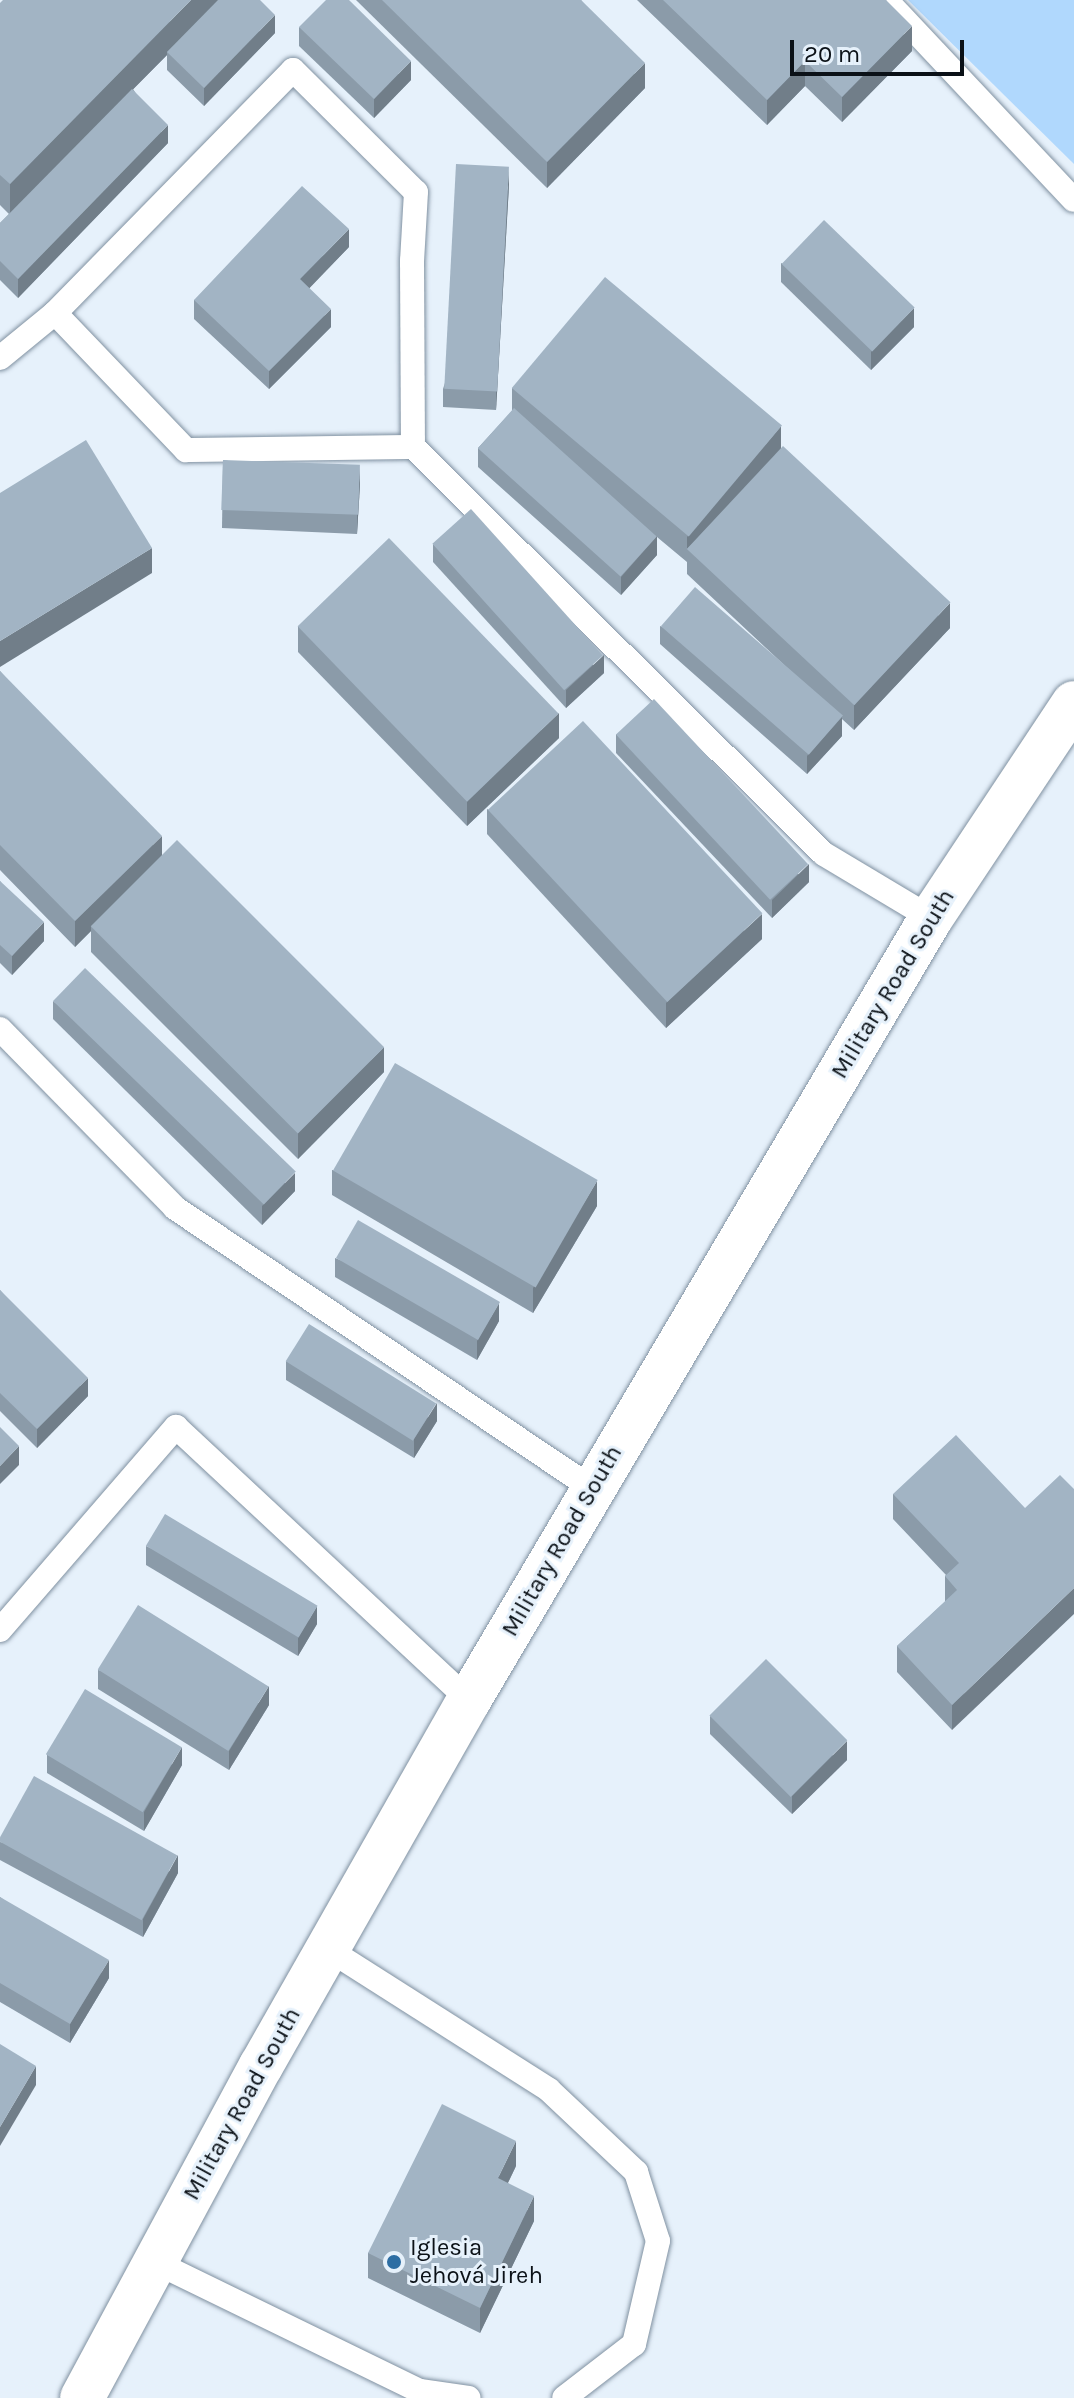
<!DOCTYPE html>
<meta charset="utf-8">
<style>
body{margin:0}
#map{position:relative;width:1074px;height:2398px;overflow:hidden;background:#e6f1fb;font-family:Karla,sans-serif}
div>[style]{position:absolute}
.green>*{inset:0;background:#b0d8fd}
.roads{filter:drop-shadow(0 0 2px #8091a1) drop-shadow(0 0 2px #8091a1)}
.lane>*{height:24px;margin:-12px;padding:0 12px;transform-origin:12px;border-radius:12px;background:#fff}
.secondary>*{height:44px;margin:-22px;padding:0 22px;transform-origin:22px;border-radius:22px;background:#fff}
.wall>*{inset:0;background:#8b9ba9}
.shaded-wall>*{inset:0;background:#717e89}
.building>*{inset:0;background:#a2b4c4;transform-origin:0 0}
.dots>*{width:22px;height:22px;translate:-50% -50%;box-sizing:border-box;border:4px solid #e6f1fb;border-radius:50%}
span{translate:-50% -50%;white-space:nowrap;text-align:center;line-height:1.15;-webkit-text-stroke:6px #e6f1fb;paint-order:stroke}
.street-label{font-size:24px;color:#0b1117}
.poi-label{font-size:24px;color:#0b1117}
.left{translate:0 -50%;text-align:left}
.scale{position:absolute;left:790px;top:40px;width:174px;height:36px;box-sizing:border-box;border:4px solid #0b1117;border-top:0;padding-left:10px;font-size:24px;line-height:28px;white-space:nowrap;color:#0b1117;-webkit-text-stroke:6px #e6f1fb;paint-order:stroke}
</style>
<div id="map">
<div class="green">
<i style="clip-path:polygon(908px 0,1074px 0,1074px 164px)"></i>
</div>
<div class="roads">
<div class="lane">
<i style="left:886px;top:0;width:274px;rotate:46.8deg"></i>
<i style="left:55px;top:313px;width:190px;rotate:46.3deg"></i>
<i style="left:186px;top:450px;width:227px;rotate:-0.8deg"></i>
<i style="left:0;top:358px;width:71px;rotate:-39.3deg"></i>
<i style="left:55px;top:313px;width:340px;rotate:-45.6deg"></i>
<i style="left:293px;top:70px;width:173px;rotate:44.8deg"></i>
<i style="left:416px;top:192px;width:69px;rotate:93.3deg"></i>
<i style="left:412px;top:261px;width:186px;rotate:89.7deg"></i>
<i style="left:413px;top:447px;width:578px;rotate:44.72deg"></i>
<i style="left:824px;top:854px;width:125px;rotate:30.9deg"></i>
<i style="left:0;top:1029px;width:250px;rotate:45.6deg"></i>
<i style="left:175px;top:1208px;width:504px;rotate:33.91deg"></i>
<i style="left:0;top:1630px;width:269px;rotate:-49.1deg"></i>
<i style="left:176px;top:1427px;width:400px;rotate:43deg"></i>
<i style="left:328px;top:1949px;width:262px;rotate:32.5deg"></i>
<i style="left:549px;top:2090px;width:120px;rotate:43.3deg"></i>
<i style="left:636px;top:2172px;width:72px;rotate:72.3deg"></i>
<i style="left:658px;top:2241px;width:106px;rotate:103.1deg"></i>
<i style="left:634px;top:2344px;width:88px;rotate:142.4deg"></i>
<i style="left:155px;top:2262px;width:295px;rotate:26deg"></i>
<i style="left:420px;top:2391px;width:49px;rotate:8.1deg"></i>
</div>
<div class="secondary">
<i style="left:82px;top:2398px;width:377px;rotate:-61.7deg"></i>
<i style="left:261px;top:2066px;width:421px;rotate:-60.4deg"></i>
<i style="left:469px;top:1700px;width:908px;rotate:-59.43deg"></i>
<i style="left:931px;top:918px;width:258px;rotate:-56.4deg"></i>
</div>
</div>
<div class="wall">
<i style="clip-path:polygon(356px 0,581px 0,645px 88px,547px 188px)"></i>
<i style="clip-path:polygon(637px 0,886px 0,912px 51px,842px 122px,805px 86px,767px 125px)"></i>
<i style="clip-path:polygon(0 3px,275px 33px,204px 106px,167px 70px,167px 55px,133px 89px,168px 143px,18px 298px,0 280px,0 223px,9px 214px,0 205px)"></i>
<i style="clip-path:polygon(299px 27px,411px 80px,374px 118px,299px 46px)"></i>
<i style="clip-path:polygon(509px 185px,496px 410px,443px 407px,443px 389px)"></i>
<i style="clip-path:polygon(349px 247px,309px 288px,331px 327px,269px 389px,194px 319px,194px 300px)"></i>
<i style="clip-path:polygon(781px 263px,914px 327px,871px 370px,781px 282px)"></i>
<i style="clip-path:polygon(512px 388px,781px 448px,950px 628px,854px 730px,842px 719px,842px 736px,807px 774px,660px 644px,660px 626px,814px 693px,687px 574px,687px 562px,657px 537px,657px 555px,621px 595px,478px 467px,478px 448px,512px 411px)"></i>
<i style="clip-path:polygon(223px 460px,360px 484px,357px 534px,222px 528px)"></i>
<i style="clip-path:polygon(433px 544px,604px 673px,566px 708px,433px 562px)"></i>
<i style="clip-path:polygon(298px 626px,559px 738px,467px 826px,298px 652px)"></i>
<i style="clip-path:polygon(0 671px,162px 855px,384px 1072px,298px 1159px,91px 952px,91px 931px,75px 947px,0 870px)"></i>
<i style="clip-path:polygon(616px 734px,809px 882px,772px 918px,616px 753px)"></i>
<i style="clip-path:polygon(487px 809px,762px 939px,666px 1028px,487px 834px)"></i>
<i style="clip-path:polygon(0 881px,44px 941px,12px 975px,0 963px)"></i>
<i style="clip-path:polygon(53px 1001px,295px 1191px,262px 1225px,53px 1019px)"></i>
<i style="clip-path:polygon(332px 1170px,597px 1206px,533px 1313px,332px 1195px)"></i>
<i style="clip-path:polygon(335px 1258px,499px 1321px,477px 1360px,335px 1277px)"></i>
<i style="clip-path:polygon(0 1290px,88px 1396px,37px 1448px,0 1411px)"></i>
<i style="clip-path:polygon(286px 1361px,437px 1421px,414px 1458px,286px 1380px)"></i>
<i style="clip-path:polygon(893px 1494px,1025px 1508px,952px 1730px,897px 1672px,897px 1646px,945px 1602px,945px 1576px,946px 1575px,893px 1519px)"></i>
<i style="clip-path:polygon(146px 1546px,317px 1624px,298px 1656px,146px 1565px)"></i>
<i style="clip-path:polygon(98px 1670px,269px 1705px,229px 1770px,98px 1689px)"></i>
<i style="clip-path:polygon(710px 1716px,847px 1760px,792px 1814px,710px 1734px)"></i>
<i style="clip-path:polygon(47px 1755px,182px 1765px,144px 1831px,47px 1773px)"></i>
<i style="clip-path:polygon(0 1842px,178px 1873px,143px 1937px,0 1860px)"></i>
<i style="clip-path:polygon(0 1897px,109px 1978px,70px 2043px,0 2002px)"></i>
<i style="clip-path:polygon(516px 2166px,508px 2183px,534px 2221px,480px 2333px,368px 2278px,368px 2253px)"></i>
</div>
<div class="shaded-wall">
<i style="clip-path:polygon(191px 0,220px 0,167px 52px,167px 55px,10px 214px,10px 184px)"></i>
<i style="clip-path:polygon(275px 15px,275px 33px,204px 106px,204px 88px)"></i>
<i style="clip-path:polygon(912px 26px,912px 51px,842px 122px,842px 97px)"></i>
<i style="clip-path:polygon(411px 61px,411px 80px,374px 118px,374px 99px)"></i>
<i style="clip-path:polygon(805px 61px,805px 86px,767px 125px,767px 100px)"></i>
<i style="clip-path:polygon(645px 63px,645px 88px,547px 188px,547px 162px)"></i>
<i style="clip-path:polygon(168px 125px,168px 143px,18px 298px,18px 279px)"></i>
<i style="clip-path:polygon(509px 167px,509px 185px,496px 410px,496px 392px)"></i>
<i style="clip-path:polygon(349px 229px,349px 247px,300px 298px,300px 279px)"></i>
<i style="clip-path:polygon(914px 308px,914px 327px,871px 370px,871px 352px)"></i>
<i style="clip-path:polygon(331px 309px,331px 327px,269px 389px,269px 371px)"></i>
<i style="clip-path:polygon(781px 426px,781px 451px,687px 549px,687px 562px,687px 537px)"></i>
<i style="clip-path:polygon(360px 465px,360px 484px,357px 534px,357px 515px)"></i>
<i style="clip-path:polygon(657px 536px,657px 555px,621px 595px,621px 577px)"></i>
<i style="clip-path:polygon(152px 548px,152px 573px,0 667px,0 641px)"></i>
<i style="clip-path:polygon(950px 603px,950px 628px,854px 730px,854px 705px)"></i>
<i style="clip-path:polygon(604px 655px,604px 673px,566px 708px,566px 690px)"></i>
<i style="clip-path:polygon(559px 713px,559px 738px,467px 826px,467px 801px)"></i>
<i style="clip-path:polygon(842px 717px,842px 736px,807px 774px,807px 756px)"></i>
<i style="clip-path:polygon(162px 836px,162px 861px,91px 927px,91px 931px,75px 947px,75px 921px)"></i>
<i style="clip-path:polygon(809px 864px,809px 882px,772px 918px,772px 900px)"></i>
<i style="clip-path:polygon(762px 914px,762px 939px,666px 1028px,666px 1003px)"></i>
<i style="clip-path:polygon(44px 922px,44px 941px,12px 975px,12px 956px)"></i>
<i style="clip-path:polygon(384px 1047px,384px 1072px,298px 1159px,298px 1133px)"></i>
<i style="clip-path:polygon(295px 1173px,295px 1191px,262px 1225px,262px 1206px)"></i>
<i style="clip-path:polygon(597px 1181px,597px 1206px,533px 1313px,533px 1288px)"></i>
<i style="clip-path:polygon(499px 1303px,499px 1321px,477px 1360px,477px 1341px)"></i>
<i style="clip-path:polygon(88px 1378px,88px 1396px,37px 1448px,37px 1429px)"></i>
<i style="clip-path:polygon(437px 1403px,437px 1421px,414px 1458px,414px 1439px)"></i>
<i style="clip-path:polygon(19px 1446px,19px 1465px,0 1484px,0 1466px)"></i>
<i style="clip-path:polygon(1074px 1588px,1074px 1614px,952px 1730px,952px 1705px)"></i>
<i style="clip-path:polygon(317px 1606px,317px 1624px,298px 1656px,298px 1638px)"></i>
<i style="clip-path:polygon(269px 1686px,269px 1705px,229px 1770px,229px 1751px)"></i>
<i style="clip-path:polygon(847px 1741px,847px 1760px,792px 1814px,792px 1796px)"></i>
<i style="clip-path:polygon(182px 1747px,182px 1765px,144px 1831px,144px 1812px)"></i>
<i style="clip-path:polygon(178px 1855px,178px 1873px,143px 1937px,143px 1919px)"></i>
<i style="clip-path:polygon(109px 1960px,109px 1978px,70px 2043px,70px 2024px)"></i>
<i style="clip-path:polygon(36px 2066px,36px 2085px,0 2146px,0 2127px)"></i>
<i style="clip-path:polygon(516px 2141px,516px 2166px,498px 2203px,498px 2178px)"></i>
<i style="clip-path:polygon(534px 2196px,534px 2221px,480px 2333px,480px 2308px)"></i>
</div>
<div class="building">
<i style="clip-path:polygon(3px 0,191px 0,10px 184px,0 175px,0 3px)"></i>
<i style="clip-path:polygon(218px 0,260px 0,275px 15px,204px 88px,167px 52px)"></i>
<i style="clip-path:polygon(326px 0,349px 0,411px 61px,374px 99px,299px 27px)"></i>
<i style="clip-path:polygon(382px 0,581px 0,645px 63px,547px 162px)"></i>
<i style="clip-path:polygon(663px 0,886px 0,912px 26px,842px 97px,805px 61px,767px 100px)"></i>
<i style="clip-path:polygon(132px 89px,168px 125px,18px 279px,0 261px,0 223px)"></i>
<i style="left:456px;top:164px;width:53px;height:225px;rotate:3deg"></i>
<i style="clip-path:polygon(302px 186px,349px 229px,300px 279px,331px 309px,269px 371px,194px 300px)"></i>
<i style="left:824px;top:220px;width:126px;height:61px;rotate:44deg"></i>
<i style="left:605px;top:277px;width:231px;height:145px;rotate:40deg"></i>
<i style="left:514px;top:408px;width:192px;height:54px;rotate:42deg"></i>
<i style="clip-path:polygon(86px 440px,152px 548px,0 641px,0 493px)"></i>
<i style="left:783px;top:446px;width:229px;height:141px;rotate:43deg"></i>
<i style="left:223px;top:460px;width:137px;height:50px;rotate:2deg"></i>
<i style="left:471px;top:509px;width:197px;height:52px;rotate:48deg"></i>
<i style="left:389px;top:538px;width:244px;height:127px;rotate:46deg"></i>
<i style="left:695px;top:587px;width:196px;height:52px;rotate:41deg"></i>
<i style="clip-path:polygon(0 671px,162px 836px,75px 921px,0 845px)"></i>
<i style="left:654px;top:699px;width:226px;height:52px;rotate:47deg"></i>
<i style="left:583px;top:721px;width:263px;height:130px;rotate:47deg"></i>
<i style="left:177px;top:840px;width:293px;height:122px;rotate:45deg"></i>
<i style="clip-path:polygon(0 881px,44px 922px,12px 956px,0 945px)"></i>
<i style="left:85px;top:968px;width:293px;height:46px;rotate:44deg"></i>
<i style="left:395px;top:1063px;width:234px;height:124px;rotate:30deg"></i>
<i style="left:358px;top:1220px;width:164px;height:44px;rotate:30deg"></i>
<i style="clip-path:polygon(0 1290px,88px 1378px,37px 1429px,0 1393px)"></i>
<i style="left:309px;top:1324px;width:150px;height:44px;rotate:32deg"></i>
<i style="clip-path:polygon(0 1427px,19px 1446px,0 1466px)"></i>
<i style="clip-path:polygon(956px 1435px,1025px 1508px,1060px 1475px,1074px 1489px,1074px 1588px,952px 1705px,897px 1646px,957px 1590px,945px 1576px,959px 1563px,893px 1494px)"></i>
<i style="left:165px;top:1514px;width:178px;height:37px;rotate:31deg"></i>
<i style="left:138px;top:1605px;width:154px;height:76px;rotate:32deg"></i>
<i style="left:766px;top:1659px;width:115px;height:80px;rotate:45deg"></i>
<i style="left:85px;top:1689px;width:113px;height:76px;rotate:31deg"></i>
<i style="left:34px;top:1776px;width:164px;height:74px;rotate:29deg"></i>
<i style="clip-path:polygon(0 1897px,109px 1960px,70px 2024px,0 1983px)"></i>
<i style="clip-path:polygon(0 2044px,36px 2066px,0 2127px)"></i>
<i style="clip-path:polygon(442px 2104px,516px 2141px,498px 2178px,534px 2196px,480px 2308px,368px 2253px)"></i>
</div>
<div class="dots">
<i style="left:394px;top:2262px;background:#2c6da3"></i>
</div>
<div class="street-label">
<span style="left:893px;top:984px;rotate:-59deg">Military Road South</span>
<span style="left:562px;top:1541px;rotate:-60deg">Military Road South</span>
<span style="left:242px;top:2104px;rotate:-61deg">Military Road South</span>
</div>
<div class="poi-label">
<span class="left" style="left:410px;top:2262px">Iglesia<br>Jehová Jireh</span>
</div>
<div class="scale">20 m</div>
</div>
